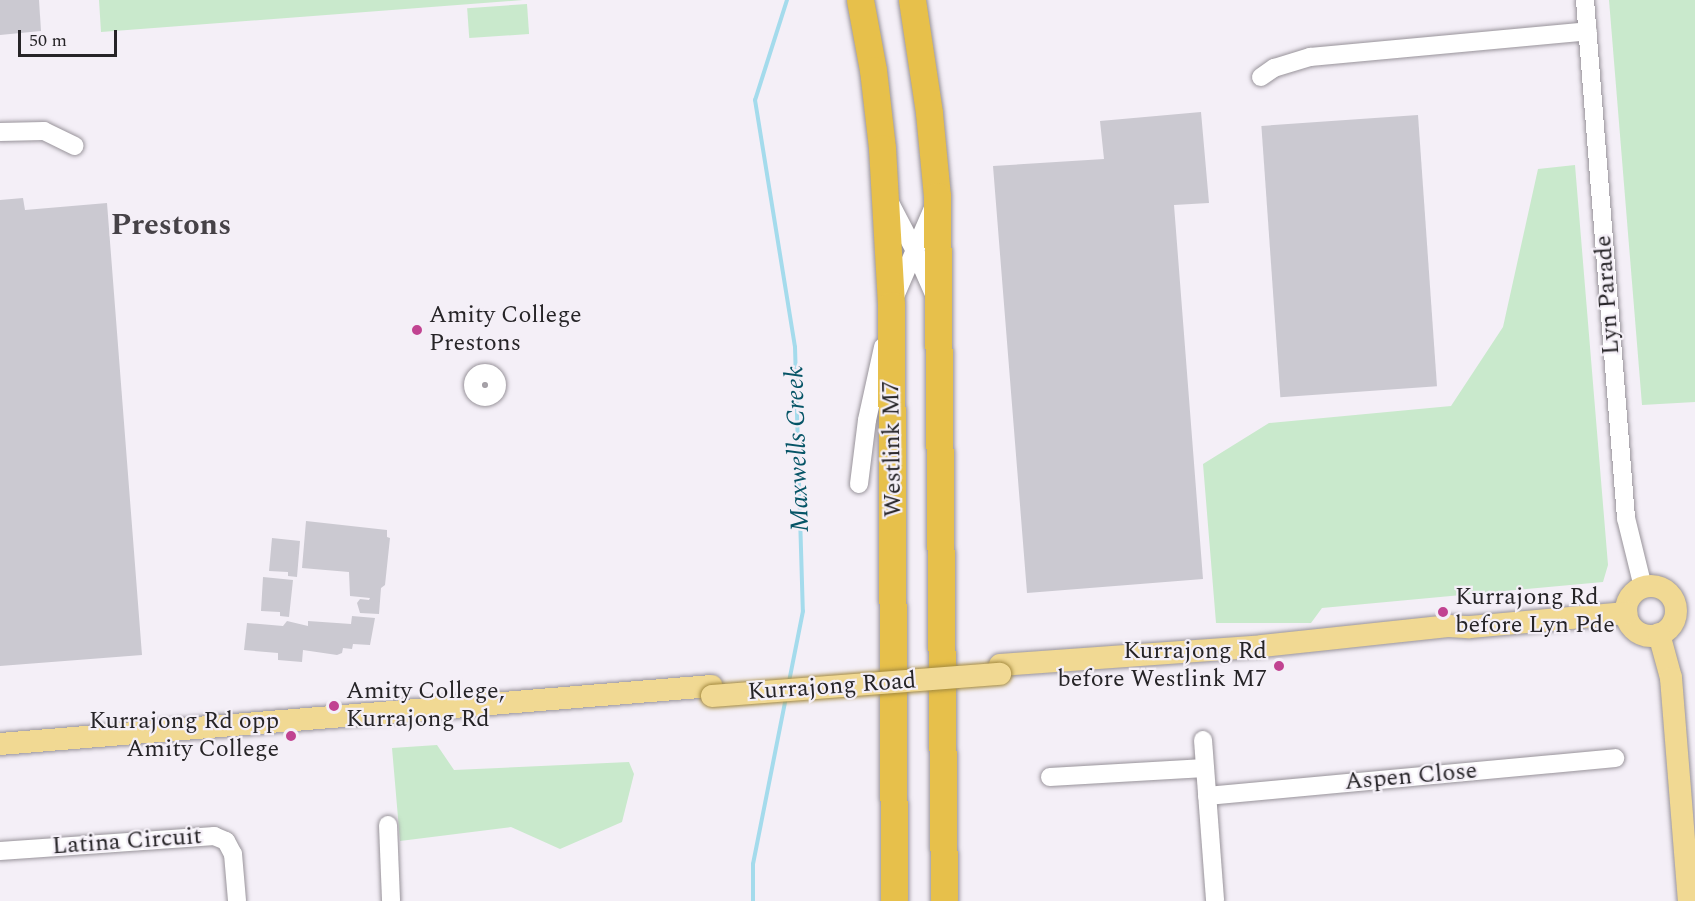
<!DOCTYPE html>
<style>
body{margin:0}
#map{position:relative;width:1695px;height:901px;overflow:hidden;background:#f4eff7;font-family:Spectral,serif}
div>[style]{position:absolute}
.green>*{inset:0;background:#c9e9cc;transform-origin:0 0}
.stream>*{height:4px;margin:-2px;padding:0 2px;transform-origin:2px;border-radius:2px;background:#a4dbec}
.building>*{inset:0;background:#cbc9d1;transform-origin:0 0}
.roads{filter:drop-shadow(0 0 2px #98939a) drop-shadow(0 0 2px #98939a)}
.minor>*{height:18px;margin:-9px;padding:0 9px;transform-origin:9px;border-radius:9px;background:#fff}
.minor>.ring{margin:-9px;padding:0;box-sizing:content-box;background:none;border:18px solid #fff;border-radius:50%}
.major>*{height:22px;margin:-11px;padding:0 11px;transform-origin:11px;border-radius:11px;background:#f1d993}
.major>.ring{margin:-11px;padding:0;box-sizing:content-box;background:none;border:22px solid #f1d993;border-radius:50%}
.highway>*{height:27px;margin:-13.5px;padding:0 13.5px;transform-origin:13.5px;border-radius:13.5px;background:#e7c04b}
.bridges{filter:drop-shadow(0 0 2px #a3893e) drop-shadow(0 0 2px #a3893e)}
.major-bridge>*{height:22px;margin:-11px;padding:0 11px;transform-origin:11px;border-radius:11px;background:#f1d993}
.dots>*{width:16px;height:16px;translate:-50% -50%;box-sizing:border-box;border:3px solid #f4eff7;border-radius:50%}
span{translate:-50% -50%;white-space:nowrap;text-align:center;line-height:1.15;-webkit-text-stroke:4.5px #f4eff7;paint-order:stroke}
.street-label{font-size:24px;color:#262427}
.poi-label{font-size:24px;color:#262427}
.left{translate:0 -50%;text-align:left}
.right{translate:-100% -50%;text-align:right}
.water-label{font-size:26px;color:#055466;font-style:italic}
.district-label{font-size:30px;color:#464247;font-weight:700}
.scale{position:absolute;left:18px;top:30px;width:99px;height:27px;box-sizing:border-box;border:3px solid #262427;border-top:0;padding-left:8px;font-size:18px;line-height:21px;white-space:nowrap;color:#262427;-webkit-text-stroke:4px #f4eff7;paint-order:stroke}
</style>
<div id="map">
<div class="green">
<i style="clip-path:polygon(99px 0,523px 0,101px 32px)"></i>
<i style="clip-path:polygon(1609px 0,1695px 0,1695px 402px,1642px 405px)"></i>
<i style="left:527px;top:4px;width:30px;height:60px;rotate:86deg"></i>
<i style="clip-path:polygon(1575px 165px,1608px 565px,1603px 582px,1322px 608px,1311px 623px,1216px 623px,1203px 464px,1269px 423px,1451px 406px,1503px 327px,1538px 169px)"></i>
<i style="clip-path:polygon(437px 745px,454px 770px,629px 762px,634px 774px,622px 822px,560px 849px,511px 827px,400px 841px,392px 748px)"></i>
</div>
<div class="stream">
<i style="left:787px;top:0;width:105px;rotate:107.7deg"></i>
<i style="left:755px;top:100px;width:250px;rotate:80.8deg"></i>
<i style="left:795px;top:347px;width:264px;rotate:88.3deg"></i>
<i style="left:803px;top:611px;width:72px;rotate:101.2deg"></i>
<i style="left:753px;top:901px;width:37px;rotate:-90deg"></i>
<i style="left:753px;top:864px;width:169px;rotate:-78.8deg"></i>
</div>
<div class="building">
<i style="clip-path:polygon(0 0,39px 0,41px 31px,0 35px)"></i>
<i style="clip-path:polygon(1201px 112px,1209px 203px,1174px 205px,1203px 579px,1027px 593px,993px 166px,1104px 159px,1100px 121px)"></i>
<i style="left:1418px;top:115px;width:272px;height:157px;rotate:86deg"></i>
<i style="clip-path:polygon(23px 198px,25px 210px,107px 203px,142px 655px,0 666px,0 200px)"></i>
<i style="clip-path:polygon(306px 521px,387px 530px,387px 537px,390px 538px,385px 585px,381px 588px,379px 614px,360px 613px,357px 603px,360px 599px,369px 600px,370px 598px,350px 596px,349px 572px,302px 568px)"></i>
<i style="clip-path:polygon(272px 538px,300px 541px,297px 577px,288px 576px,288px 572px,269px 571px)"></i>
<i style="clip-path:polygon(263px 577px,293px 580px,289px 617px,280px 616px,280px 612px,261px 611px)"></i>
<i style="clip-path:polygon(352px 616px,375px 618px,370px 645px,353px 644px,352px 649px,343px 648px,342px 653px,337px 655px,303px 650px,302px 662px,278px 660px,278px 653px,244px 650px,247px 623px,283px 626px,287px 621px,308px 626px,308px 621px,351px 624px)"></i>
</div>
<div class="roads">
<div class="minor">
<i style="left:1585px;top:0;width:520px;rotate:85.47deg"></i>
<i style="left:1626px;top:518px;width:71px;rotate:76.2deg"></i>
<i style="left:1261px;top:77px;width:16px;rotate:-35deg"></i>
<i style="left:1274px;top:68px;width:38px;rotate:-17deg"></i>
<i style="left:1310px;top:57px;width:279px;rotate:-5.3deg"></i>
<i style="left:0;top:132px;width:44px;rotate:-1.3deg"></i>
<i style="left:44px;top:131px;width:34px;rotate:26deg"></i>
<i style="left:889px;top:201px;width:56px;rotate:62.5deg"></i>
<i style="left:915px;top:251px;width:45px;rotate:66.3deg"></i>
<i style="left:893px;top:301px;width:101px;rotate:-66.7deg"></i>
<i class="ring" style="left:473px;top:373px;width:6px;height:6px"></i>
<i style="left:859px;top:484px;width:64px;rotate:-82.9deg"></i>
<i style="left:867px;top:420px;width:75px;rotate:-77.6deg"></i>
<i style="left:1203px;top:740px;width:161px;rotate:85.7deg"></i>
<i style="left:1050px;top:777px;width:155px;rotate:-3.3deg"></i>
<i style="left:1207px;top:796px;width:410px;rotate:-5.3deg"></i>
<i style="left:388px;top:825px;width:76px;rotate:87.7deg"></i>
<i style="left:0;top:851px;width:215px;rotate:-4deg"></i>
<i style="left:214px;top:836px;width:13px;rotate:23deg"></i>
<i style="left:226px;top:841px;width:15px;rotate:62deg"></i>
<i style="left:233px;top:854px;width:47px;rotate:85.1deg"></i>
</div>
<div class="major">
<i class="ring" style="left:1626px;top:586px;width:28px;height:28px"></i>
<i style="left:1659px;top:634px;width:46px;rotate:74.7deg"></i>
<i style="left:1671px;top:678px;width:224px;rotate:85.4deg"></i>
<i style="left:1000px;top:665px;width:263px;rotate:-4.1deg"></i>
<i style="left:1262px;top:646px;width:187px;rotate:-6.1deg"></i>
<i style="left:1448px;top:626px;width:22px;rotate:3deg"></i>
<i style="left:1470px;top:627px;width:157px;rotate:-5.1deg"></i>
<i style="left:0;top:744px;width:714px;rotate:-4.66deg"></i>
</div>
<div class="highway">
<i style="left:860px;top:0;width:71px;rotate:79.5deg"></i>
<i style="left:873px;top:70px;width:79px;rotate:83.4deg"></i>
<i style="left:882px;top:148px;width:157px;rotate:86.7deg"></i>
<i style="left:891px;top:305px;width:596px;rotate:89.71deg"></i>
<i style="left:912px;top:0;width:114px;rotate:81.4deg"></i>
<i style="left:929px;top:113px;width:83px;rotate:84.5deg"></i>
<i style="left:937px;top:196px;width:705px;rotate:89.43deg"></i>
</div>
</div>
<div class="bridges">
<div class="major-bridge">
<i style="left:712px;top:696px;width:289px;rotate:-4.4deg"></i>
</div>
</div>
<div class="dots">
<i style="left:417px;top:330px;background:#c14391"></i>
<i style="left:1443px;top:612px;background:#c14391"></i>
<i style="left:1279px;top:666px;background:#c14391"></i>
<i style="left:334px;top:706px;background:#c14391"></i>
<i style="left:291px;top:736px;background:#c14391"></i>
</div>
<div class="street-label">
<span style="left:1608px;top:295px;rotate:-94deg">Lyn Parade</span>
<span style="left:893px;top:449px;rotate:-91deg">Westlink M7</span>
<span style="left:832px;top:687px;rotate:-4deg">Kurrajong Road</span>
<span style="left:1411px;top:777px;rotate:-5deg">Aspen Close</span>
<span style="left:127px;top:842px;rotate:-4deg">Latina Circuit</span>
</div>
<div class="poi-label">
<span class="left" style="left:429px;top:330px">Amity College<br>Prestons</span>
<span class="left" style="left:1455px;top:612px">Kurrajong Rd<br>before Lyn Pde</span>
<span class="right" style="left:1267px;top:666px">Kurrajong Rd<br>before Westlink M7</span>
<span class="left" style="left:346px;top:706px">Amity College,<br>Kurrajong Rd</span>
<span class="right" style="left:279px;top:736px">Kurrajong Rd opp<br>Amity College</span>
</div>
<div class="water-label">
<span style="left:798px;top:449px;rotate:-92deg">Maxwells Creek</span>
</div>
<div class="district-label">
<span style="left:171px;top:225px">Prestons</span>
</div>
<div class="scale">50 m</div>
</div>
